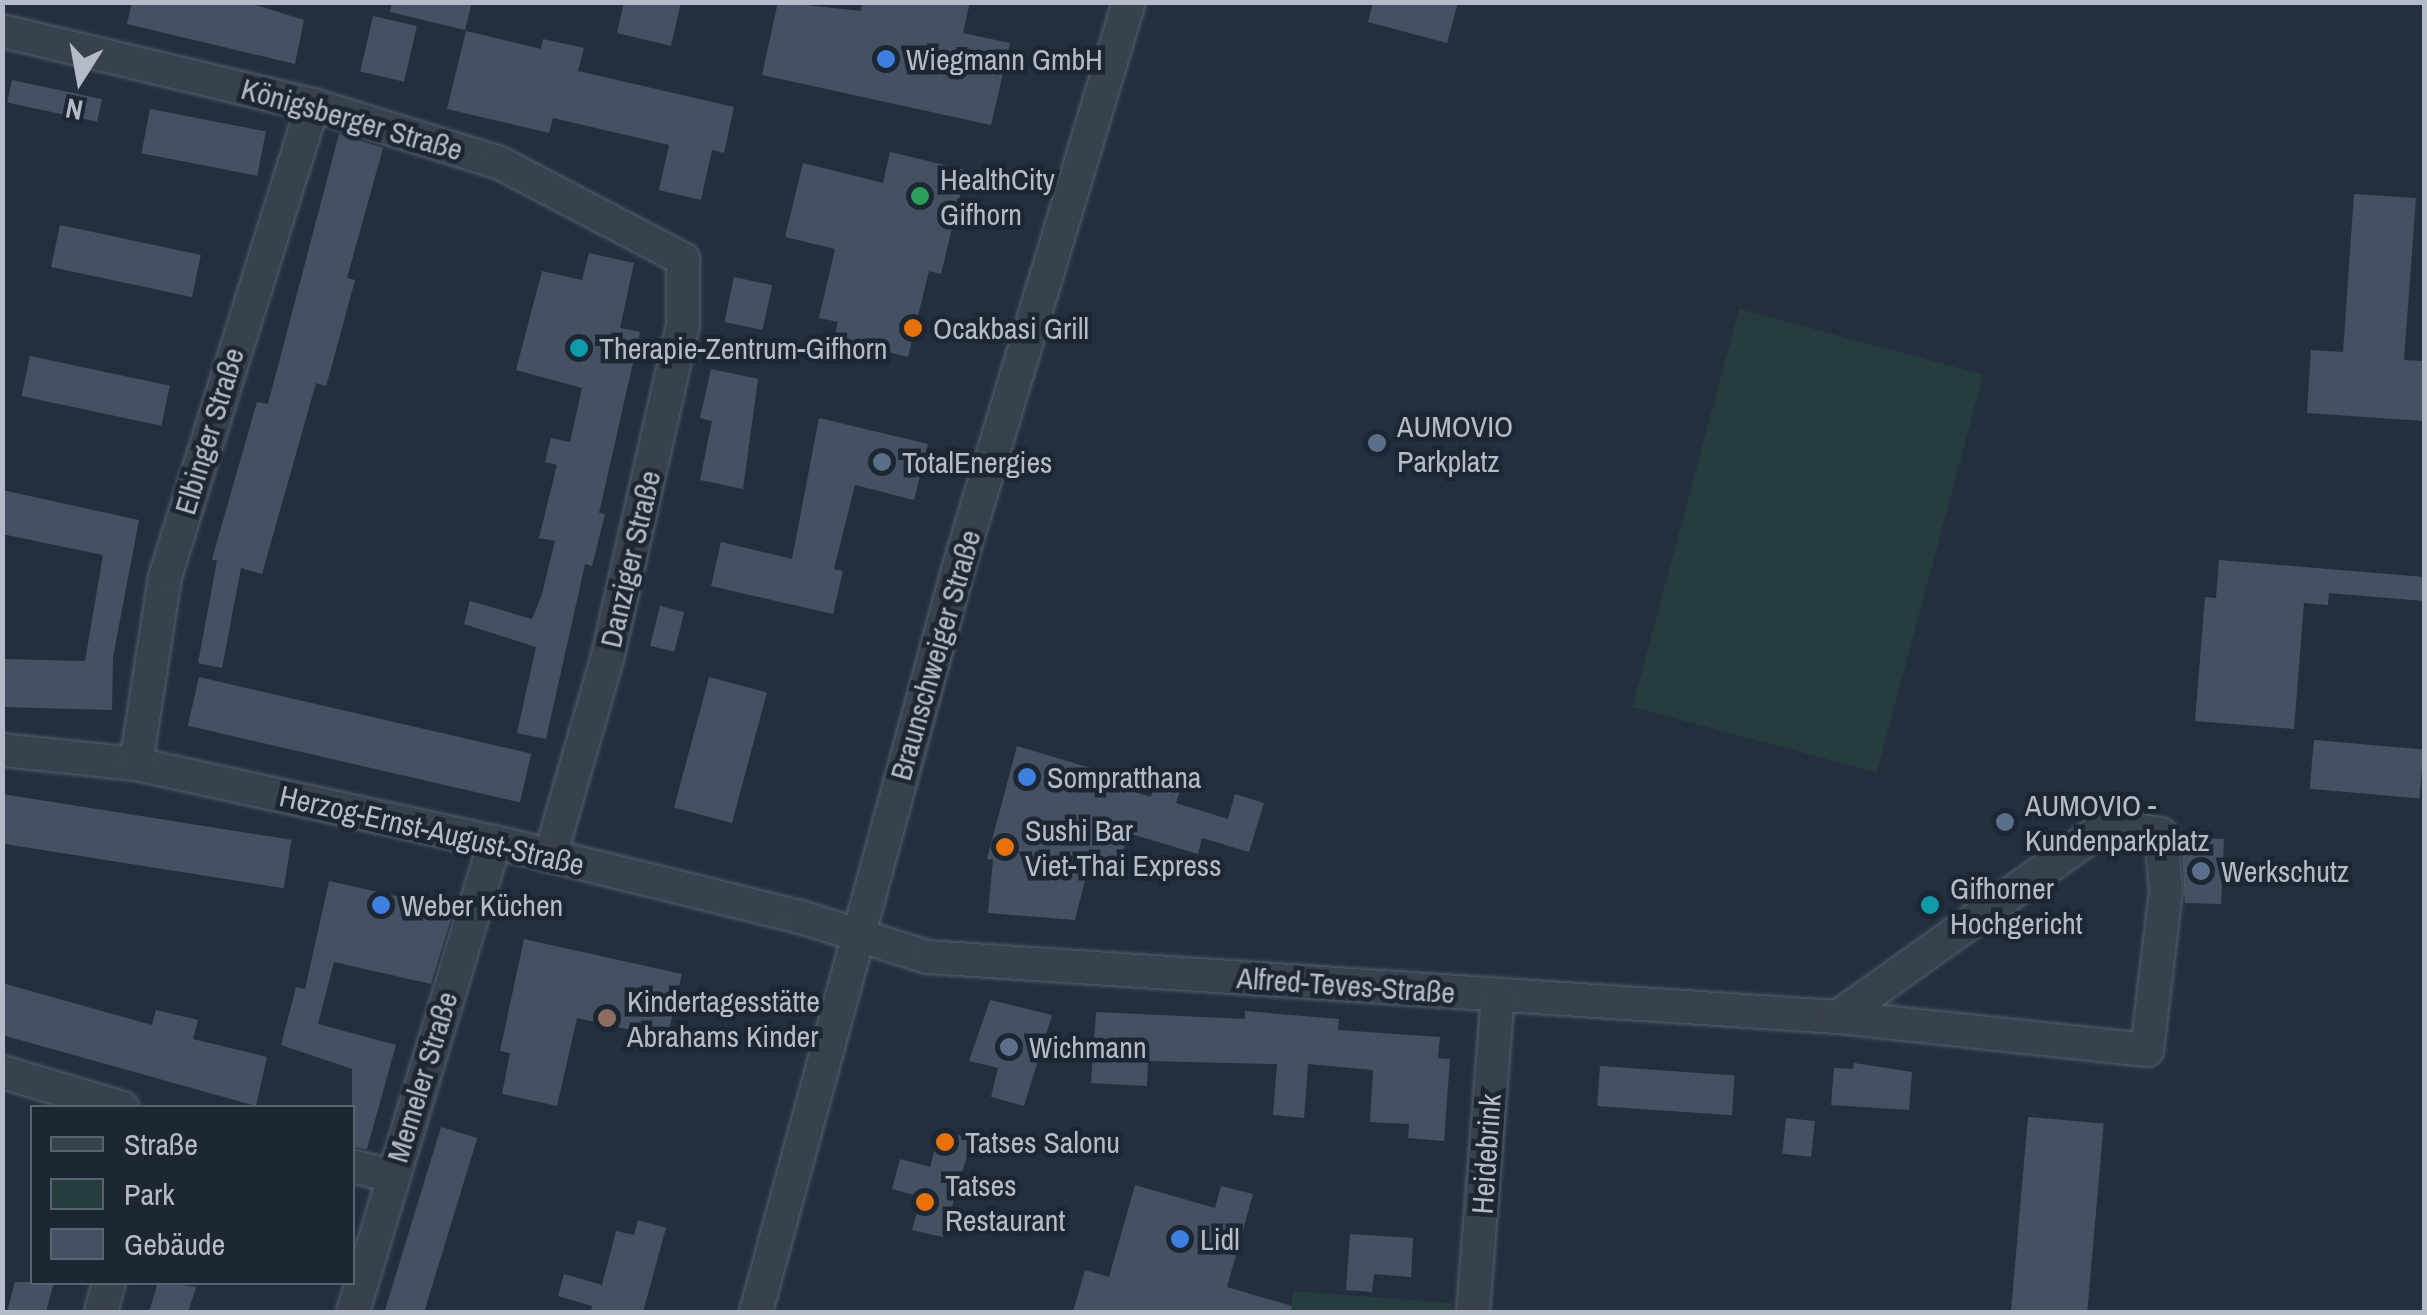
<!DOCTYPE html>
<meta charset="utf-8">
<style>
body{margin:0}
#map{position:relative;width:2427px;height:1315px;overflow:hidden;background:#242f3e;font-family:"Archivo Narrow",sans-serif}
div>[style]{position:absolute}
.green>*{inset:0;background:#263c3f;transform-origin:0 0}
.building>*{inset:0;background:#455162;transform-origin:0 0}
.roads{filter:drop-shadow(0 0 2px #565f6c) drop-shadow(0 0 2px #565f6c)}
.minor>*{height:32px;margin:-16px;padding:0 16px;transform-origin:16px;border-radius:16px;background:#38414e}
.dots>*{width:28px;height:28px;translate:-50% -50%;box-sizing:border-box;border:5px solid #1d2633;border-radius:50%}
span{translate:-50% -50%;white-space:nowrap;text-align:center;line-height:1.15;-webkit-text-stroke:9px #1d2633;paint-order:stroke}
.poi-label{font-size:30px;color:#b4bcc9}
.left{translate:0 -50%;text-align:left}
.street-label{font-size:30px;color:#b4bcc9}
.frame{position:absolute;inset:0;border:5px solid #b4bcc9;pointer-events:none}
.legend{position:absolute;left:30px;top:1105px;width:325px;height:180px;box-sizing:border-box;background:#1d2633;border:2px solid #59626f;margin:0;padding:12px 18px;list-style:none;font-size:30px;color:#b4bcc9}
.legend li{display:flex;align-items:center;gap:20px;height:50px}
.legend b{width:50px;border:2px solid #59626f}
.north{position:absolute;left:30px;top:30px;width:100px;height:100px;-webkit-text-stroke:8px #1d2633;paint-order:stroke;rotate:191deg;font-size:28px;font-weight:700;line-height:40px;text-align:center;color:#b4bcc9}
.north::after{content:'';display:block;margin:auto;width:35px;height:45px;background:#b4bcc9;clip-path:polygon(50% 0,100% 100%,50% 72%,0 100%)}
</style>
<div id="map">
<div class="green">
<i style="left:1739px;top:309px;width:253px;height:412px;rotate:15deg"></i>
<i style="clip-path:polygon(1293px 1291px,1452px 1303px,1452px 1312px,1291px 1312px)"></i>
</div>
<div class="building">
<i style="clip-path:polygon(132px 2px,246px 2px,304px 20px,295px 64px,127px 24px)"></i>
<i style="clip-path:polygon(392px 2px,472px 2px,465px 30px,390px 12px)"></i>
<i style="clip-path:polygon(624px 2px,681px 2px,671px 46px,617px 33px)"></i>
<i style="clip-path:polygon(778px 2px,861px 11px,862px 2px,970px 2px,963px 33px,1010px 43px,991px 125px,762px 75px)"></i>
<i style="clip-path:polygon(1373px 2px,1458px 2px,1447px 43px,1368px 22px)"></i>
<i style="left:373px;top:16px;width:45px;height:57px;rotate:13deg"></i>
<i style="clip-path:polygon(466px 31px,541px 49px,543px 39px,584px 48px,578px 71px,734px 107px,724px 153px,712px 150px,701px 200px,659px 190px,669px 145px,553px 118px,549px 133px,447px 109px)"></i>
<i style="left:12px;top:80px;width:92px;height:23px;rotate:12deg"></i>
<i style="left:150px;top:109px;width:118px;height:45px;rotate:11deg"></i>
<i style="clip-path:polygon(339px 134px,383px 148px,347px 278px,355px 280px,332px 365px,326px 386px,316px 383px,262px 574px,241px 568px,222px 668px,198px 663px,217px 561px,212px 559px,257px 402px,268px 404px)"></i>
<i style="clip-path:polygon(890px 152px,966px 170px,941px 274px,929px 271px,908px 357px,834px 339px,838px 322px,819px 318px,835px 249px,785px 237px,803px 163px,883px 183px)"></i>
<i style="clip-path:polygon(2354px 194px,2416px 198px,2404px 360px,2424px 361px,2424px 421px,2307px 413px,2311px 350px,2343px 352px)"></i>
<i style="left:60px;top:225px;width:144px;height:43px;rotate:12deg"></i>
<i style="clip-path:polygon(589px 253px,634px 263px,620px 328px,640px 332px,599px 513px,605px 514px,592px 566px,585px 564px,546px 739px,517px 733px,536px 647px,464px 624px,470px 601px,532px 619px,542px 594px,555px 541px,539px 538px,557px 465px,545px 462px,551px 438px,570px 442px,582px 388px,516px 370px,542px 271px,582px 280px)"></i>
<i style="left:734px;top:277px;width:39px;height:46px;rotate:12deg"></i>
<i style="left:30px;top:356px;width:143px;height:41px;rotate:12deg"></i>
<i style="clip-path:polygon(711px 369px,758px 379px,743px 489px,700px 480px,712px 421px,700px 418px)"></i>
<i style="clip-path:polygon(819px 418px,928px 444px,914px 500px,855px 485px,834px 569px,843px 571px,833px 614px,711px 586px,721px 542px,792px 559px)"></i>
<i style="clip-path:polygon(2px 490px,139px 520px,113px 657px,112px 710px,2px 707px,2px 659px,85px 661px,103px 555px,2px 534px)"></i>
<i style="clip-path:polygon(2219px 560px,2424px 577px,2424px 601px,2329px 593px,2328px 605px,2304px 603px,2294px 729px,2195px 721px,2205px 597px,2216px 598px)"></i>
<i style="left:660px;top:606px;width:25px;height:41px;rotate:14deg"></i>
<i style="left:199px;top:677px;width:341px;height:50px;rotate:13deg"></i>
<i style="left:709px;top:677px;width:60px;height:135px;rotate:15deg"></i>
<i style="left:2314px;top:740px;width:110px;height:49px;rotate:5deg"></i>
<i style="clip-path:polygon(1017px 746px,1097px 770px,1094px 780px,1151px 797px,1156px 780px,1181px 787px,1176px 803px,1228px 819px,1235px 794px,1264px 803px,1249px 852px,1202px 838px,1198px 854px,1128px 833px,1118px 873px,1088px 868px,1075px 920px,988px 913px,993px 860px,987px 859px)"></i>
<i style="left:2px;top:794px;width:293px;height:49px;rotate:9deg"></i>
<i style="clip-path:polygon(2181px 837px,2224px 839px,2221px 904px,2185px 903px)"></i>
<i style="clip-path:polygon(329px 881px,454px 909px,431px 984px,334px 962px,318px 1024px,396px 1045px,367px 1149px,352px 1147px,352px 1069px,281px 1045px,296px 987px,305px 989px)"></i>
<i style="clip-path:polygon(524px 939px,682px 974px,667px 1038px,577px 1018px,557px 1106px,502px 1094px,510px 1053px,500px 1051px)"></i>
<i style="clip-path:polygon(2px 983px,152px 1025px,156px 1010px,198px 1020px,193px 1039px,267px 1057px,256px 1106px,2px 1035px)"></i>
<i style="clip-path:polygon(990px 1000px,1052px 1015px,1024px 1106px,991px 1097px,998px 1068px,969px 1061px)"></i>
<i style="clip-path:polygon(1245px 1011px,1339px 1019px,1338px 1030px,1440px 1037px,1438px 1058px,1450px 1059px,1444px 1141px,1408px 1138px,1409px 1124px,1370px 1122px,1373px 1070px,1308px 1064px,1304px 1118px,1273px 1115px,1277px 1064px,1148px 1061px,1147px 1086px,1091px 1083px,1096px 1012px,1245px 1019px)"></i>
<i style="clip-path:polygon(1854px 1063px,1912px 1072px,1909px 1110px,1831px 1105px,1834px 1068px,1853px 1069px)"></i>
<i style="left:1600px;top:1066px;width:135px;height:40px;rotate:4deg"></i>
<i style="left:2028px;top:1117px;width:76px;height:195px;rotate:5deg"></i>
<i style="left:1786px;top:1118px;width:29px;height:36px;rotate:6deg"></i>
<i style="left:441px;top:1127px;width:38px;height:194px;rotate:17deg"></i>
<i style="clip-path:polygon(940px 1130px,972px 1139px,943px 1237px,912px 1230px,921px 1197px,892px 1189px,900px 1159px,930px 1167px)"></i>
<i style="clip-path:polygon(1135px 1185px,1215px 1208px,1221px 1186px,1253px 1194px,1227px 1287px,1292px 1306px,1291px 1312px,1073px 1312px,1085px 1270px,1109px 1277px)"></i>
<i style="clip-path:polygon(638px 1220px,666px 1228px,643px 1312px,591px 1312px,592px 1306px,558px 1296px,564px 1274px,602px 1285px,616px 1231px,634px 1235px)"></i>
<i style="clip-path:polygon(1350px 1234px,1413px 1238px,1411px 1277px,1374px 1274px,1372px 1292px,1346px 1290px)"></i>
<i style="clip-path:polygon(15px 1282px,54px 1282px,46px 1312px,7px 1312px)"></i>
<i style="clip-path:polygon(158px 1282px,196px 1287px,188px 1312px,149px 1312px)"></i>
</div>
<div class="roads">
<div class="minor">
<i style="left:2px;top:31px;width:320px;rotate:13.4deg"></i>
<i style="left:313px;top:105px;width:196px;rotate:17.2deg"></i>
<i style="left:500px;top:163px;width:207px;rotate:27.7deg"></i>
<i style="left:683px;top:259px;width:66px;rotate:90deg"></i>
<i style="left:683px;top:325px;width:343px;rotate:102.8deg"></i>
<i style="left:607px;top:659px;width:205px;rotate:106.1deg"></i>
<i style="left:2px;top:750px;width:135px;rotate:6deg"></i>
<i style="left:136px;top:764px;width:367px;rotate:12.3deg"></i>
<i style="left:495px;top:842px;width:315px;rotate:13.8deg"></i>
<i style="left:801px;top:917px;width:132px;rotate:17.6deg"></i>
<i style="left:927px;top:957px;width:913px;rotate:3.77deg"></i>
<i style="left:1838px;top:1017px;width:311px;rotate:6.1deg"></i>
<i style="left:2147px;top:1050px;width:161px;rotate:-83.2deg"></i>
<i style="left:2166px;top:890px;width:56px;rotate:-95.1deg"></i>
<i style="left:2161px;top:834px;width:55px;rotate:-170.5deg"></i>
<i style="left:2107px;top:825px;width:330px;rotate:144.5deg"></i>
<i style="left:136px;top:764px;width:189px;rotate:-81.2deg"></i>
<i style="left:165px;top:577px;width:495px;rotate:-72.6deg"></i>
<i style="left:2px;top:1072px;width:126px;rotate:16.6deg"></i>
<i style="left:352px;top:1166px;width:41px;rotate:14deg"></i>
<i style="left:101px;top:1312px;width:31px;rotate:-75deg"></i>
<i style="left:353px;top:1312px;width:491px;rotate:-73.2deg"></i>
<i style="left:756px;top:1312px;width:769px;rotate:-74.77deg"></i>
<i style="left:958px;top:570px;width:593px;rotate:-73.25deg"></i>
<i style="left:1473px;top:1312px;width:317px;rotate:-85.5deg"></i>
</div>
</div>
<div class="dots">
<i style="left:886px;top:59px;background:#3f7fe0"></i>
<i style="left:920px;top:196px;background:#2e9e5b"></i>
<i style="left:913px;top:328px;background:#e8710a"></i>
<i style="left:579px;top:348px;background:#0f9aa8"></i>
<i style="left:1377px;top:443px;background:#5c6f8a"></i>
<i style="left:882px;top:462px;background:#5c6f8a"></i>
<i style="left:1027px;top:777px;background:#3f7fe0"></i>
<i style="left:2005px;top:822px;background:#5c6f8a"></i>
<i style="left:1005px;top:847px;background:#e8710a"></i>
<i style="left:2201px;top:871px;background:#5c6f8a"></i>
<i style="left:381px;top:905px;background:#3f7fe0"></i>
<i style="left:1930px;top:905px;background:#0f9aa8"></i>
<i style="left:607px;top:1018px;background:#8d6e63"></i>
<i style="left:1009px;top:1047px;background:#5c6f8a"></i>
<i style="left:945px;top:1142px;background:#e8710a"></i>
<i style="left:925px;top:1202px;background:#e8710a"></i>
<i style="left:1180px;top:1239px;background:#3f7fe0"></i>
</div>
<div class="poi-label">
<span class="left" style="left:906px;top:59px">Wiegmann GmbH</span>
<span class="left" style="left:940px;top:196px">HealthCity<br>Gifhorn</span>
<span class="left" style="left:933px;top:328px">Ocakbasi Grill</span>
<span class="left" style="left:599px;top:348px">Therapie-Zentrum-Gifhorn</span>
<span class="left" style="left:1397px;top:443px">AUMOVIO<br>Parkplatz</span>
<span class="left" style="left:902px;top:462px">TotalEnergies</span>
<span class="left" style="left:1047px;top:777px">Sompratthana</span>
<span class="left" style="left:2025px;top:822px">AUMOVIO -<br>Kundenparkplatz</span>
<span class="left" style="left:1025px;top:847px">Sushi Bar<br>Viet-Thai Express</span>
<span class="left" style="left:2221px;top:871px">Werkschutz</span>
<span class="left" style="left:1950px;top:905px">Gifhorner<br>Hochgericht</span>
<span class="left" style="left:401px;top:905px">Weber Küchen</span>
<span class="left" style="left:627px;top:1018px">Kindertagesstätte<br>Abrahams Kinder</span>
<span class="left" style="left:1029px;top:1047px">Wichmann</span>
<span class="left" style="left:965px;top:1142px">Tatses Salonu</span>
<span class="left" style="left:945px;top:1202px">Tatses<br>Restaurant</span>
<span class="left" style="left:1200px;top:1239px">Lidl</span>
</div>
<div class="street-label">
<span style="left:352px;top:119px;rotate:16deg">Königsberger Straße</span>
<span style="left:209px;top:431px;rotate:-73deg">Elbinger Straße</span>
<span style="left:630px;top:559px;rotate:-77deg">Danziger Straße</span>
<span style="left:935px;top:655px;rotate:-74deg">Braunschweiger Straße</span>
<span style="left:432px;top:830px;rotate:13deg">Herzog-Ernst-August-Straße</span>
<span style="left:1346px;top:985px;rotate:4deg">Alfred-Teves-Straße</span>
<span style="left:422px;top:1077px;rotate:-73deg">Memeler Straße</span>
<span style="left:1486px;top:1154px;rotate:-86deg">Heidebrink</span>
</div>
<div class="frame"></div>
<ul class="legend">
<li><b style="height:12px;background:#38414e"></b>Straße</li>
<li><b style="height:28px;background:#263c3f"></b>Park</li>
<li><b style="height:28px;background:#455162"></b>Gebäude</li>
</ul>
<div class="north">N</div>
</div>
